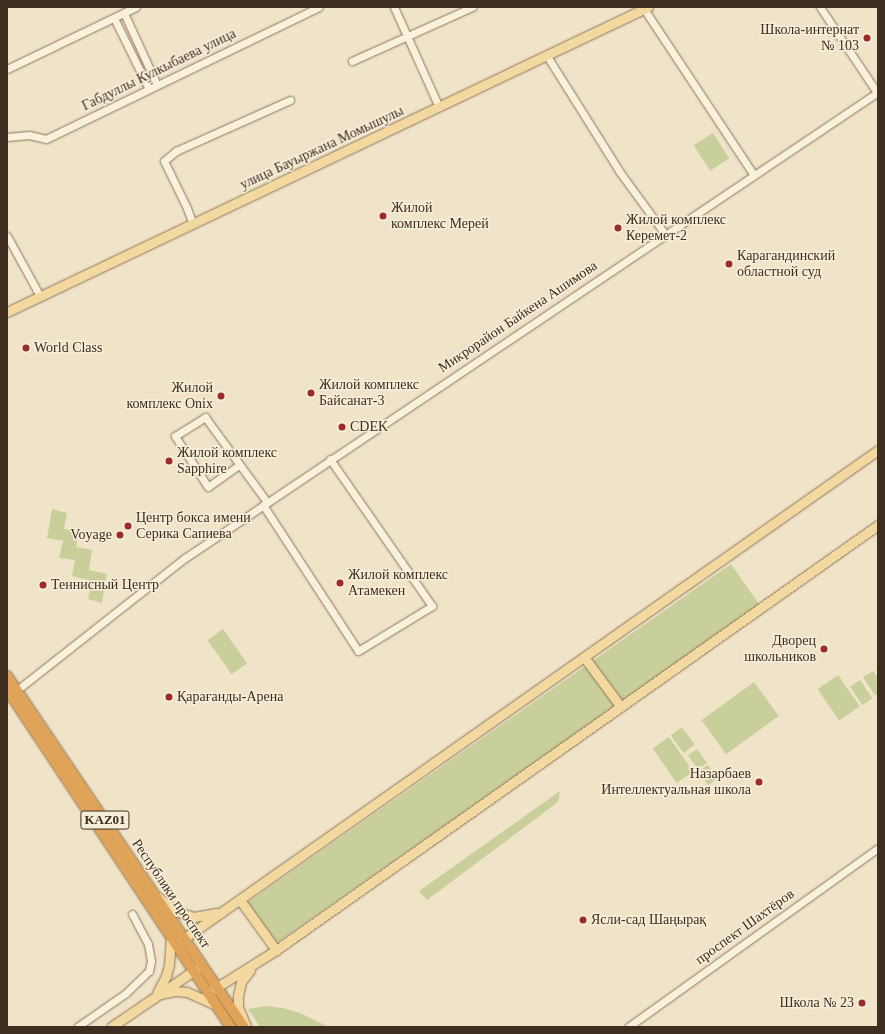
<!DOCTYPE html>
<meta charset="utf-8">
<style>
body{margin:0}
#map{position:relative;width:885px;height:1034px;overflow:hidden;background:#f0e4c8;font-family:Georgia,serif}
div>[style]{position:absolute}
.green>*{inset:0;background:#c9cf9b;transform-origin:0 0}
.roads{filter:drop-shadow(0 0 1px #8d765c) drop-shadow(0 0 1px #8d765c)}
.minor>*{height:7px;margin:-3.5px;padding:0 3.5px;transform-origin:3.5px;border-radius:3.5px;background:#faf1dc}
.major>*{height:9px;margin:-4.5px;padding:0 4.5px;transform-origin:4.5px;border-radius:4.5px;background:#f3d9a0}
.highway>*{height:10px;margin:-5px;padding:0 5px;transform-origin:5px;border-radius:5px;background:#e0a458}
.dots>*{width:11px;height:11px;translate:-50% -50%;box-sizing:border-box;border:2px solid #f7eed8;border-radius:50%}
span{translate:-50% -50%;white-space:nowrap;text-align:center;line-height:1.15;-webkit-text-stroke:3px #f7eed8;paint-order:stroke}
.shield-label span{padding:1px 3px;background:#f7eed8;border:1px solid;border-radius:3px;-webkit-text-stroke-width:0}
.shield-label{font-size:13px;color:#3d2e20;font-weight:700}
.poi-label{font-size:14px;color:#3d2e20}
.right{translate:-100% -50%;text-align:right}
.left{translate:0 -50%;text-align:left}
.street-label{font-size:14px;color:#3d2e20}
.frame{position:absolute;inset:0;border:8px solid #3d2e20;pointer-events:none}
</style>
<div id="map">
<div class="green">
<i style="left:713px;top:133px;width:30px;height:23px;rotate:57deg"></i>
<i style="clip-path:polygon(52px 509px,67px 513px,64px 529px,79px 532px,76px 547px,92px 550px,89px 570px,107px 574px,102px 603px,88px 599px,92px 581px,72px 576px,75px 560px,59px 558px,63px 541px,47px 538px)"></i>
<i style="left:731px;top:564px;width:50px;height:592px;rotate:55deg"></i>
<i style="left:223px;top:629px;width:42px;height:19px;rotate:55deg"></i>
<i style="clip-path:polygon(873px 671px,878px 678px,878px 693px,875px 695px,863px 677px)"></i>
<i style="left:838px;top:675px;width:38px;height:25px;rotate:55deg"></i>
<i style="left:860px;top:680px;width:22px;height:12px;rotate:56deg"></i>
<i style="left:754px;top:682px;width:42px;height:65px;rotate:54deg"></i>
<i style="left:682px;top:727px;width:22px;height:14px;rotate:54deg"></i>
<i style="left:669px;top:737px;width:42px;height:20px;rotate:55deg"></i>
<i style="left:697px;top:749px;width:17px;height:11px;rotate:54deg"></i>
<i style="left:708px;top:765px;width:17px;height:11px;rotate:57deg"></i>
<i style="clip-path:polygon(560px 791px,558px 802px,427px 900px,419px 891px)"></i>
<i style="clip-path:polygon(266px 1006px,283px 1008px,300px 1013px,329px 1027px,260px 1027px,248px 1009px)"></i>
</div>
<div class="roads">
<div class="minor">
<i style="left:394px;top:7px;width:110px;rotate:65.8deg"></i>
<i style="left:820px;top:7px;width:105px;rotate:56.3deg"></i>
<i style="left:644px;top:9px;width:199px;rotate:56.5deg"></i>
<i style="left:124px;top:13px;width:79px;rotate:65.4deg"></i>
<i style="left:114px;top:18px;width:79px;rotate:63.8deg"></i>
<i style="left:547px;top:56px;width:136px;rotate:57.9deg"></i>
<i style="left:619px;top:171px;width:78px;rotate:53.9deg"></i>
<i style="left:352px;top:61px;width:132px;rotate:-24.2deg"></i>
<i style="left:7px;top:69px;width:143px;rotate:-25.7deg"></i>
<i style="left:7px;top:137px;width:22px;rotate:-5deg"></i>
<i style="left:29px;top:135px;width:17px;rotate:13deg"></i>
<i style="left:46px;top:139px;width:303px;rotate:-25.8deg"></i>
<i style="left:193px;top:224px;width:17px;rotate:-111deg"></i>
<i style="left:187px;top:208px;width:52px;rotate:-116.1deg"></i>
<i style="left:164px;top:161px;width:16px;rotate:-40deg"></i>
<i style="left:176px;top:151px;width:125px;rotate:-24.1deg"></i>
<i style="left:7px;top:236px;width:68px;rotate:61.2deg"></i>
<i style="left:239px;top:465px;width:38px;rotate:145deg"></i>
<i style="left:208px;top:487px;width:61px;rotate:-122.9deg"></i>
<i style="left:175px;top:436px;width:36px;rotate:-32deg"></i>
<i style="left:205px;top:417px;width:105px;rotate:53.9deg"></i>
<i style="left:263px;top:505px;width:174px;rotate:56.9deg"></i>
<i style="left:358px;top:651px;width:87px;rotate:-31.3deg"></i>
<i style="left:432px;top:606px;width:179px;rotate:-124.8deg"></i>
<i style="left:17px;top:690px;width:214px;rotate:-38.2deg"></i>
<i style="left:185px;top:558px;width:835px;rotate:-33.92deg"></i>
<i style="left:77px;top:1027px;width:60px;rotate:-34.8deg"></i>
<i style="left:126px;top:993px;width:32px;rotate:-44deg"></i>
<i style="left:149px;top:971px;width:10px;rotate:-79deg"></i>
<i style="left:151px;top:961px;width:17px;rotate:-100deg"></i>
<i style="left:148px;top:944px;width:34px;rotate:-118deg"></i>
<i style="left:628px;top:1027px;width:307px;rotate:-35.6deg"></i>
</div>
<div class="major">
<i style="left:7px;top:312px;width:710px;rotate:-25.45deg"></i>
<i style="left:584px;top:657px;width:62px;rotate:53.5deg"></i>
<i style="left:158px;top:897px;width:24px;rotate:38deg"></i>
<i style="left:177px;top:912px;width:18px;rotate:16deg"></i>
<i style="left:194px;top:917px;width:23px;rotate:-10deg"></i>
<i style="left:240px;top:900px;width:62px;rotate:54.2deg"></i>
<i style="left:179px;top:942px;width:855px;rotate:-35.14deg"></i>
<i style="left:211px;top:991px;width:77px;rotate:-32.2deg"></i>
<i style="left:276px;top:950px;width:737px;rotate:-35.22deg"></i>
<i style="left:157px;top:993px;width:19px;rotate:-62deg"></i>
<i style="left:166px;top:976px;width:11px;rotate:-75deg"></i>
<i style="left:169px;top:965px;width:28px;rotate:-86deg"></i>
<i style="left:160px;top:994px;width:16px;rotate:-11deg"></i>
<i style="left:176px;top:991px;width:11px;rotate:5deg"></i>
<i style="left:187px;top:992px;width:32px;rotate:24deg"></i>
<i style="left:246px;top:1026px;width:21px;rotate:-113deg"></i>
<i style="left:238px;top:1007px;width:11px;rotate:-90deg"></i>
<i style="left:238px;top:996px;width:14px;rotate:-78deg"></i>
<i style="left:241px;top:982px;width:15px;rotate:-53deg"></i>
<i style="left:111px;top:1027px;width:107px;rotate:-34.3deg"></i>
</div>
<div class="highway">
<i style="left:7px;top:676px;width:424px;rotate:56deg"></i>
<i style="left:7px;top:689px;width:405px;rotate:56.5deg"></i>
</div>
</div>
<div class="dots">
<i style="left:867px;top:38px;background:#9e2a2b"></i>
<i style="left:383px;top:216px;background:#9e2a2b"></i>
<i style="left:618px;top:228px;background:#9e2a2b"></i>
<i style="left:729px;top:264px;background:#9e2a2b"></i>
<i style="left:26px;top:348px;background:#9e2a2b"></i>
<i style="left:311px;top:393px;background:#9e2a2b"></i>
<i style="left:221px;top:396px;background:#9e2a2b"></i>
<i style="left:342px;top:427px;background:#9e2a2b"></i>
<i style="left:169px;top:461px;background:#9e2a2b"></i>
<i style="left:128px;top:526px;background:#9e2a2b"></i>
<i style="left:120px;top:535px;background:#9e2a2b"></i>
<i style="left:340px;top:583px;background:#9e2a2b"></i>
<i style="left:43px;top:585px;background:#9e2a2b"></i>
<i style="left:824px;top:649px;background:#9e2a2b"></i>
<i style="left:169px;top:697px;background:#9e2a2b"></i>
<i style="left:759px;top:782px;background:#9e2a2b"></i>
<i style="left:583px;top:920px;background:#9e2a2b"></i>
<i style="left:862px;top:1003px;background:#9e2a2b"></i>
</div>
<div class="shield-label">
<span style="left:105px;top:820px">KАZ01</span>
</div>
<div class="poi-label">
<span class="right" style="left:859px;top:38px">Школа-интернат<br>№ 103</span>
<span class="left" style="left:391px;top:216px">Жилой<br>комплекс Мерей</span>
<span class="left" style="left:626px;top:228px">Жилой комплекс<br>Керемет-2</span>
<span class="left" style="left:737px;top:264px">Карагандинский<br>областной суд</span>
<span class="left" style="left:34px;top:348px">World Class</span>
<span class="left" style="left:319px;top:393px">Жилой комплекс<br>Байсанат-3</span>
<span class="right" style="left:213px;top:396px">Жилой<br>комплекс Onix</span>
<span class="left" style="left:350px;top:427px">CDEK</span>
<span class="left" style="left:177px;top:461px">Жилой комплекс<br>Sapphire</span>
<span class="left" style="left:136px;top:526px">Центр бокса имени<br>Серика Сапиева</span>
<span class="right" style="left:112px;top:535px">Voyage</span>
<span class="left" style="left:348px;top:583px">Жилой комплекс<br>Атамекен</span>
<span class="left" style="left:51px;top:585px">Теннисный Центр</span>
<span class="right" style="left:816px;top:649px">Дворец<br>школьников</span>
<span class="left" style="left:177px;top:697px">Қарағанды-Арена</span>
<span class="right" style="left:751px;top:782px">Назарбаев<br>Интеллектуальная школа</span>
<span class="left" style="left:591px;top:920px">Ясли-сад Шаңырақ</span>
<span class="right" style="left:854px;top:1003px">Школа № 23</span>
</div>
<div class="street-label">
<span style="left:159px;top:70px;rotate:-26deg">Габдуллы Кулкыбаева улица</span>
<span style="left:322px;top:148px;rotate:-25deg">улица Бауыржана Момышулы</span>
<span style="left:518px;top:317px;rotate:-34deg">Микрорайон Байкена Ашимова</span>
<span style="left:171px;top:894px;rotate:56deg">Республики проспект</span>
<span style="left:745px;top:927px;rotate:-36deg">проспект Шахтёров</span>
</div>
<div class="frame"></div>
</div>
